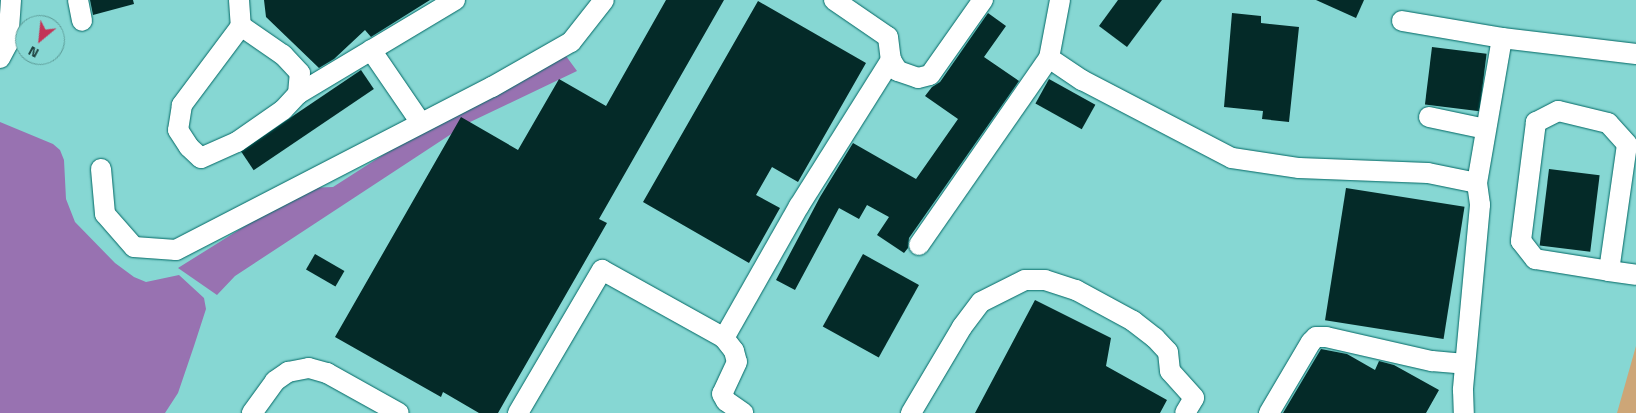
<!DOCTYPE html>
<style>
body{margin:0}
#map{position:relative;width:1636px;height:413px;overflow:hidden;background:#86d7d3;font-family:"Titillium Web",sans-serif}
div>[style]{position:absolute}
.green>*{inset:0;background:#cda677}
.water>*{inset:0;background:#9872b1}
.building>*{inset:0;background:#042a28;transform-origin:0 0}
.roads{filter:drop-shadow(0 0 1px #016865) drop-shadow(0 0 1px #016865)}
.minor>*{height:20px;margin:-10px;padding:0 10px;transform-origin:10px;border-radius:10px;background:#fff}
span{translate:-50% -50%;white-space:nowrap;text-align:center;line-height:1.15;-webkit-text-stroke:5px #86d7d3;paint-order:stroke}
.north{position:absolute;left:15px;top:15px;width:50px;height:50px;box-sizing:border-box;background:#86d7d3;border:1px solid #5c9b97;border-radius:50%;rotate:208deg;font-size:14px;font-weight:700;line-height:20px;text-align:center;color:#1e403e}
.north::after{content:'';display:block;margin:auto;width:18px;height:22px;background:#c33457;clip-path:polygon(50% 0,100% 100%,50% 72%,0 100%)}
</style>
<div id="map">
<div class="green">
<i style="clip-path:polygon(1636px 346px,1636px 413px,1617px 413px)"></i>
</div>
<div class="water">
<i style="clip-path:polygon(566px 56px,577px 71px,468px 123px,235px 276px,217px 295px,178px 268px,306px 188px,333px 187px,472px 98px)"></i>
<i style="clip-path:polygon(0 122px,53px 144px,60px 150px,64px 160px,66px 199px,75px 222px,115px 263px,134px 277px,146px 282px,179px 275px,204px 298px,206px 309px,194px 346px,178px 393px,165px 413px,0 413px)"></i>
</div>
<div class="building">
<i style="clip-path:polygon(90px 0,133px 0,134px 4px,93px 15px)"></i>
<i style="clip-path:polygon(264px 0,430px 0,371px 37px,365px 30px,334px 59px,319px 68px,266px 17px)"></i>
<i style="clip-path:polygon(666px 0,724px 0,599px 219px,607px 223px,498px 413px,479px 413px,443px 392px,441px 397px,335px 337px,461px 117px,518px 150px,559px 79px,606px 106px)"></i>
<i style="clip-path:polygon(1118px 0,1162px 0,1127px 47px,1099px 26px)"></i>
<i style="clip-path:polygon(1316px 0,1364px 0,1356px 18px)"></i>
<i style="clip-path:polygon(758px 1px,866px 63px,798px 182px,772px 167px,756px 195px,780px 208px,749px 263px,643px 202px)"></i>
<i style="clip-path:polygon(988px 13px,1006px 26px,984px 57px,1019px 81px,909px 238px,908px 248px,904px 253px,877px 235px,889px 217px,867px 205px,859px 219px,839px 208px,795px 290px,776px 280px,820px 197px,853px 143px,916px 179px,958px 119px,925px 96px,932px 87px,940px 82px)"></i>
<i style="clip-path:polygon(1232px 13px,1261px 16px,1261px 23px,1299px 27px,1289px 122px,1262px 119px,1263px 111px,1224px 107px)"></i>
<i style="left:1432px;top:47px;width:55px;height:58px;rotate:7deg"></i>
<i style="left:361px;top:70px;width:23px;height:145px;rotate:56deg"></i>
<i style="left:1049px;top:79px;width:53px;height:28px;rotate:29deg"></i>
<i style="left:1549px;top:169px;width:51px;height:77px;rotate:7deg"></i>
<i style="left:1346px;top:188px;width:120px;height:134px;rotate:9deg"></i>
<i style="left:315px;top:254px;width:34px;height:18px;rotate:30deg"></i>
<i style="left:863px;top:254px;width:64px;height:83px;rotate:29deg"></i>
<i style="clip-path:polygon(1035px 300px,1111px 338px,1106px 366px,1167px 400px,1160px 413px,975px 413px)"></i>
<i style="clip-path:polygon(1321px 349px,1347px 354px,1375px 370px,1379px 361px,1394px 365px,1439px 390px,1426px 413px,1283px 413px)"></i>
</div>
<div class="roads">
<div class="minor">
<i style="left:78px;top:0;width:21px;rotate:79deg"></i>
<i style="left:239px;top:0;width:26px;rotate:86deg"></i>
<i style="left:241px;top:26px;width:99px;rotate:126.8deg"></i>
<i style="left:182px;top:105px;width:25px;rotate:99deg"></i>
<i style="left:178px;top:130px;width:20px;rotate:57deg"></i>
<i style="left:189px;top:147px;width:16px;rotate:43deg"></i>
<i style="left:201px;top:158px;width:39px;rotate:-24deg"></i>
<i style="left:237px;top:142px;width:56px;rotate:-34.8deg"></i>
<i style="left:283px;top:110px;width:22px;rotate:-47deg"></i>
<i style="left:298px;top:94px;width:21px;rotate:-85deg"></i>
<i style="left:300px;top:73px;width:25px;rotate:-133deg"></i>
<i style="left:283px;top:55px;width:51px;rotate:-145.4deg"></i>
<i style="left:834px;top:0;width:65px;rotate:34.4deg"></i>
<i style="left:888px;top:37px;width:23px;rotate:83deg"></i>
<i style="left:891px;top:60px;width:13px;rotate:58deg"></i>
<i style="left:898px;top:71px;width:21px;rotate:19deg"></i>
<i style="left:918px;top:78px;width:12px;rotate:-14deg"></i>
<i style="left:930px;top:75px;width:92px;rotate:-54.8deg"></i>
<i style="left:1060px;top:0;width:59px;rotate:100.7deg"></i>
<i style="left:1049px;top:58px;width:40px;rotate:34deg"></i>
<i style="left:1082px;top:80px;width:169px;rotate:27.5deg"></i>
<i style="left:1232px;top:158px;width:68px;rotate:8.5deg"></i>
<i style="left:1299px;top:168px;width:129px;rotate:2.2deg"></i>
<i style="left:1428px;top:173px;width:50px;rotate:11.5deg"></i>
<i style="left:1477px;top:183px;width:22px;rotate:82deg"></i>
<i style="left:1480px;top:205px;width:186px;rotate:95.3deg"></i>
<i style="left:1463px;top:390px;width:23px;rotate:88deg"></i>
<i style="left:1402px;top:21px;width:101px;rotate:9.6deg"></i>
<i style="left:1502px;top:38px;width:135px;rotate:6.8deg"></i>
<i style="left:371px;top:50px;width:88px;rotate:55.6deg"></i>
<i style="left:0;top:58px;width:17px;rotate:-62deg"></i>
<i style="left:8px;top:43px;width:43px;rotate:-86deg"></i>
<i style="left:298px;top:94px;width:183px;rotate:-30.9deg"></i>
<i style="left:1429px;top:117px;width:58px;rotate:11.9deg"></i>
<i style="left:101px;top:169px;width:45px;rotate:84.9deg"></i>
<i style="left:105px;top:214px;width:44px;rotate:48.7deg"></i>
<i style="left:134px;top:247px;width:42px;rotate:4.1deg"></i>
<i style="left:176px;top:250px;width:356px;rotate:-27.3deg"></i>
<i style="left:492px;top:87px;width:91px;rotate:-29.7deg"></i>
<i style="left:571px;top:42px;width:53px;rotate:-51.8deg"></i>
<i style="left:1477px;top:183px;width:147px;rotate:-80.2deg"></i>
<i style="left:919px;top:245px;width:228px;rotate:-55.2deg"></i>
<i style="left:1609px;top:271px;width:128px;rotate:-81.9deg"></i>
<i style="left:1627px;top:144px;width:28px;rotate:-132deg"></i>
<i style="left:1608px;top:123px;width:51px;rotate:-166.5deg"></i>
<i style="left:1558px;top:111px;width:25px;rotate:153deg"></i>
<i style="left:1536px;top:122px;width:120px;rotate:97.2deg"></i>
<i style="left:1521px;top:241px;width:23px;rotate:52deg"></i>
<i style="left:1535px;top:259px;width:75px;rotate:9.2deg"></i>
<i style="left:1609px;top:271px;width:27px;rotate:8deg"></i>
<i style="left:724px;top:338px;width:16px;rotate:52deg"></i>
<i style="left:734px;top:351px;width:11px;rotate:75deg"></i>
<i style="left:737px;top:362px;width:35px;rotate:115deg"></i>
<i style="left:722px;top:394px;width:8px;rotate:60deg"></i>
<i style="left:726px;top:401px;width:21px;rotate:35deg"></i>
<i style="left:252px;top:413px;width:39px;rotate:-54deg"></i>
<i style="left:275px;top:381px;width:16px;rotate:-35deg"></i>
<i style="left:288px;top:372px;width:21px;rotate:-11deg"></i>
<i style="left:309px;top:368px;width:19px;rotate:16deg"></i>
<i style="left:327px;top:373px;width:82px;rotate:29.1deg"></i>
<i style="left:518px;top:413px;width:166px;rotate:-59.6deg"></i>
<i style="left:602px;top:270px;width:140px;rotate:29.1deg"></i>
<i style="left:724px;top:338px;width:152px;rotate:-60.4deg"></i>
<i style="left:799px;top:206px;width:173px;rotate:-57.8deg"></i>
<i style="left:911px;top:413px;width:100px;rotate:-59.3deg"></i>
<i style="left:962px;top:327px;width:31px;rotate:-53deg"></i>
<i style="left:981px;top:302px;width:49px;rotate:-26.6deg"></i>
<i style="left:1025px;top:280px;width:20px"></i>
<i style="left:1045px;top:280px;width:33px;rotate:18deg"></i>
<i style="left:1076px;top:290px;width:65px;rotate:28.5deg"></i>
<i style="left:1133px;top:321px;width:28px;rotate:38deg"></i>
<i style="left:1155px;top:338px;width:19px;rotate:47deg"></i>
<i style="left:1168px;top:352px;width:19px;rotate:84deg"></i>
<i style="left:1170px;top:371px;width:36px;rotate:48deg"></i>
<i style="left:1194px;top:398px;width:17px;rotate:121deg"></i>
<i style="left:1269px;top:413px;width:82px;rotate:-59.4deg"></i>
<i style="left:1311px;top:342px;width:7px;rotate:-45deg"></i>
<i style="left:1316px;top:337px;width:10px"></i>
<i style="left:1326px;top:337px;width:109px;rotate:12.8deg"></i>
<i style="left:1432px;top:361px;width:33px;rotate:5deg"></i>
</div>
</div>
<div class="north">N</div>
</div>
